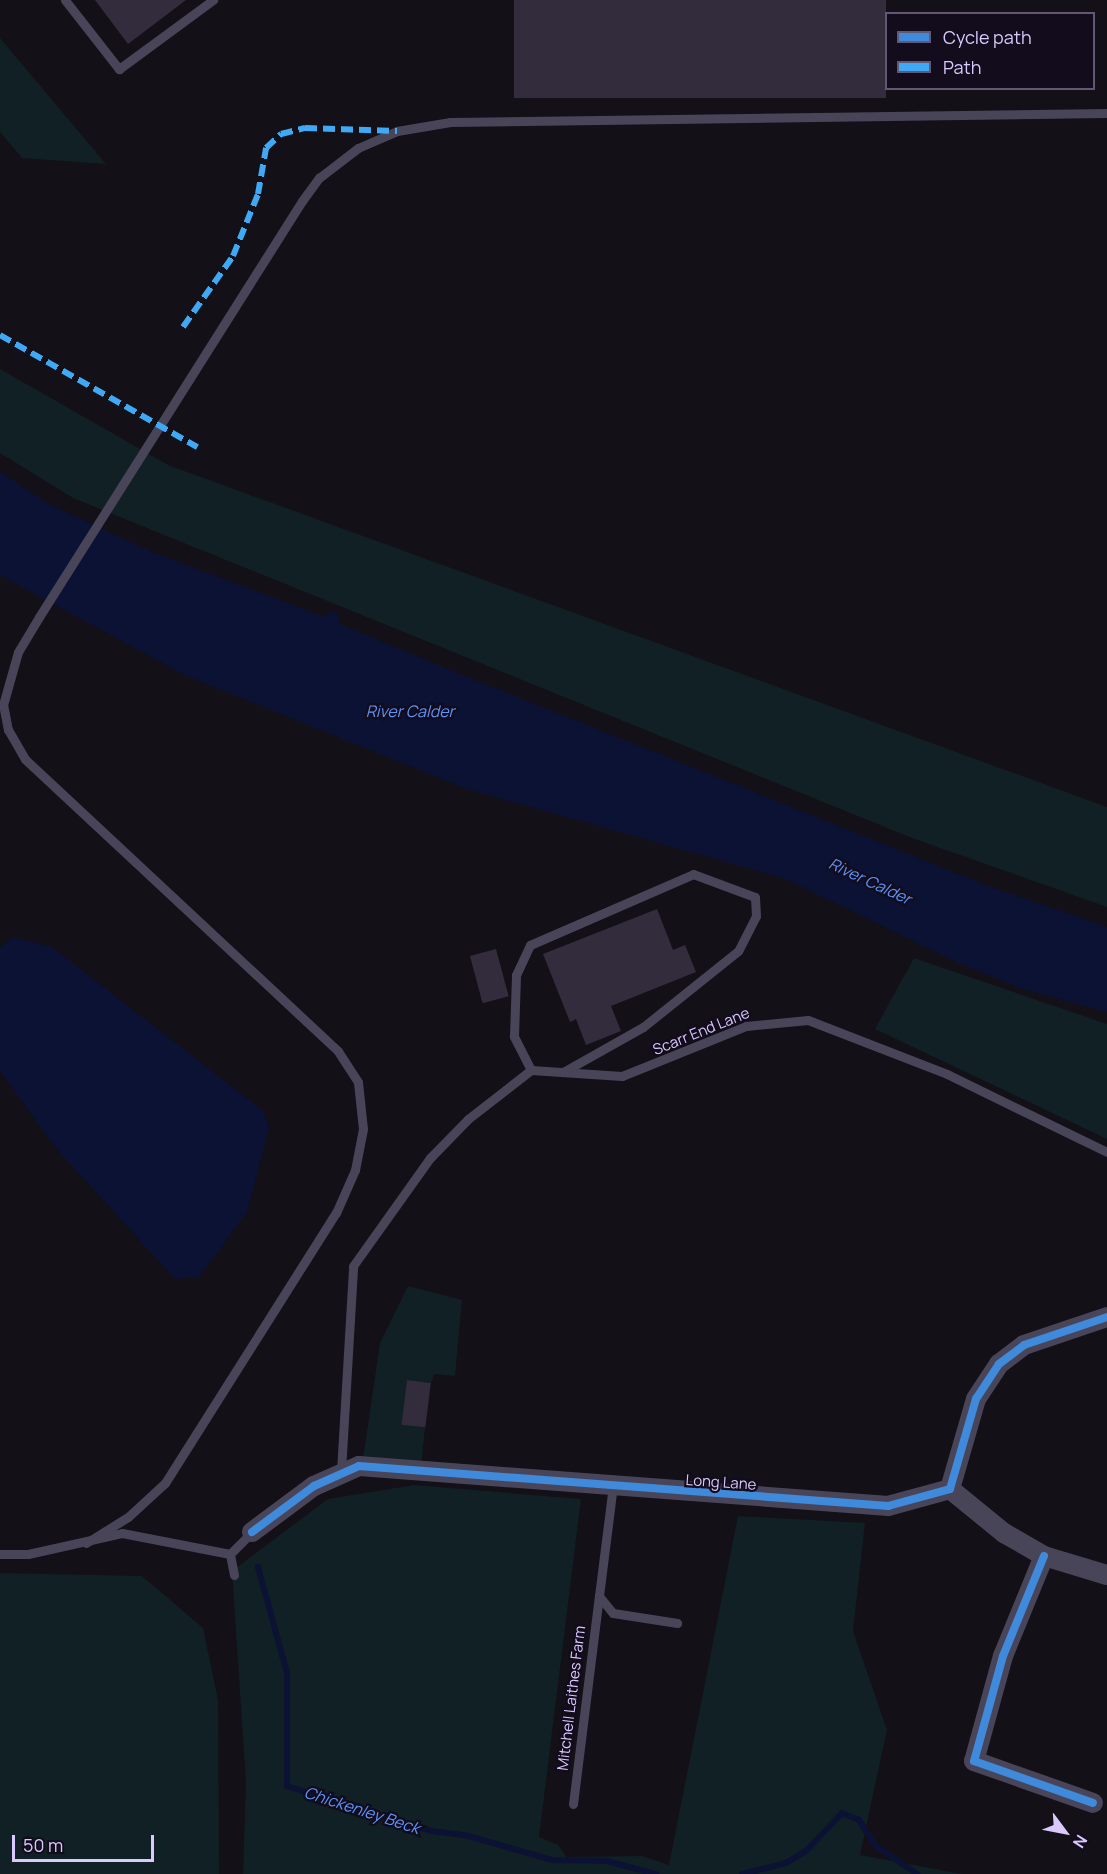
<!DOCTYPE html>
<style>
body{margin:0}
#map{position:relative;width:1107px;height:1874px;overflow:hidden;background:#131018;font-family:Manrope,sans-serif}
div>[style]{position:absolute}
.green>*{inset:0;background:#102024}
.water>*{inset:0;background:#0b1234}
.stream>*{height:6px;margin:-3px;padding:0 3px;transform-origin:3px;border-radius:3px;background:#0b1234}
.building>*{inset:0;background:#322c3c;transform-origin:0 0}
.lane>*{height:9px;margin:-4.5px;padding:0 4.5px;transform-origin:4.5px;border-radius:4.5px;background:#494559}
.street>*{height:20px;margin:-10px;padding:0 10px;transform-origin:10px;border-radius:10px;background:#494559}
.quiet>*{height:6px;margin-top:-3px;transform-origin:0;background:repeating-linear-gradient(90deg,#3fa9f5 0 12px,transparent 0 18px)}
.cycleway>*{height:8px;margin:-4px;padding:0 4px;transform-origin:4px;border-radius:4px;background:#408adc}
span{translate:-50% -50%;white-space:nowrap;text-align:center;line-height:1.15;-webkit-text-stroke:4.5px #120c1c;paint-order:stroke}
.street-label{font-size:15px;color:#d9c9fd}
.water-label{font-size:16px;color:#5b93f9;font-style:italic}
.legend{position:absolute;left:885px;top:12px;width:210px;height:78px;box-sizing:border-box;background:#120c1c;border:2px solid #625876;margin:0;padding:8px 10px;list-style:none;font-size:18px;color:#d9c9fd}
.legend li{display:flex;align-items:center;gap:12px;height:30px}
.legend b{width:30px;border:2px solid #625876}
.north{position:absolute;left:1035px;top:1802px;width:60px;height:60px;-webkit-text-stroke:4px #120c1c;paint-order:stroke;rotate:122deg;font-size:16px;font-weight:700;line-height:24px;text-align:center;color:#d9c9fd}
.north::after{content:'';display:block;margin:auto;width:21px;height:27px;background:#d9c9fd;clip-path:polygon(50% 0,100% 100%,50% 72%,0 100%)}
.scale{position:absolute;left:12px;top:1835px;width:142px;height:27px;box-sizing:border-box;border:3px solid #d9c9fd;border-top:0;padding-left:8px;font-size:18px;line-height:21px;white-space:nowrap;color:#d9c9fd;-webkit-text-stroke:4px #120c1c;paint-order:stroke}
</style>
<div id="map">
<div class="green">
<i style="clip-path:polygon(0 38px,106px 164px,22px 158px,0 132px)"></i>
<i style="clip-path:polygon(0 369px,168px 465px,1107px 807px,1107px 907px,912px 838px,73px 498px,0 453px)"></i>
<i style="clip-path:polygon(914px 958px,1107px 1024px,1107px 1139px,875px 1029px)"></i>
<i style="clip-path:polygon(408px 1286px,462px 1300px,455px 1376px,434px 1374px,431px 1383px,407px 1380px,402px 1424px,425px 1428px,421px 1466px,363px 1459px,380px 1343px)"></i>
<i style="clip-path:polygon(414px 1485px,581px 1499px,539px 1837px,558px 1845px,567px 1857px,642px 1856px,669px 1865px,738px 1516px,865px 1523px,853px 1631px,887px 1730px,860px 1855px,962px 1874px,243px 1874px,246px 1782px,232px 1571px,328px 1499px)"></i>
<i style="clip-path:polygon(0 1573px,142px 1576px,203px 1628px,218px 1700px,219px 1874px,0 1874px)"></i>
</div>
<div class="water">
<i style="clip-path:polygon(0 472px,49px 504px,152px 552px,322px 616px,336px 611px,340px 624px,445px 668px,991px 887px,1107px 927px,1107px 1012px,1023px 989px,954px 961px,786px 879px,467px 789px,187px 676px,0 575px)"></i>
<i style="clip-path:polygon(13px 937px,52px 947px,263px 1111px,269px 1128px,247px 1212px,199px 1277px,175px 1279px,55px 1147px,0 1071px,0 947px)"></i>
</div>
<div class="stream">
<i style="left:258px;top:1567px;width:110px;rotate:74.7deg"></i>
<i style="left:287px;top:1673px;width:113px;rotate:90deg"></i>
<i style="left:287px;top:1786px;width:151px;rotate:17.4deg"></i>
<i style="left:431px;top:1831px;width:34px;rotate:7deg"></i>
<i style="left:465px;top:1835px;width:91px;rotate:16deg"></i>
<i style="left:552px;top:1860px;width:55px;rotate:1deg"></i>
<i style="left:607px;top:1861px;width:51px;rotate:14.9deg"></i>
<i style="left:742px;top:1874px;width:45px;rotate:-14deg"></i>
<i style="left:786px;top:1863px;width:23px;rotate:-31deg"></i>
<i style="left:806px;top:1851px;width:52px;rotate:-46.5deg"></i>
<i style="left:842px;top:1813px;width:18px;rotate:22deg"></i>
<i style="left:859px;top:1820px;width:31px;rotate:57deg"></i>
<i style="left:876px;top:1846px;width:50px;rotate:34.3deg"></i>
</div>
<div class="building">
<i style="clip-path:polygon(95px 0,186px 0,128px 44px)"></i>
<i style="left:514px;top:0;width:372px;height:98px"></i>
<i style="clip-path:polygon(657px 909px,673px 950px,685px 945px,696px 972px,611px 1006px,621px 1031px,586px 1045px,576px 1019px,570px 1022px,543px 954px)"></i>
<i style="left:496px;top:949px;width:49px;height:27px;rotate:75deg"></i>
<i style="left:407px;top:1380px;width:24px;height:45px;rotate:7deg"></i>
</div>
<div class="lane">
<i style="left:65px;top:0;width:88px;rotate:52deg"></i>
<i style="left:119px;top:69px;width:117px;rotate:-36.3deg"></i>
<i style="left:531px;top:1070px;width:38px;rotate:-117deg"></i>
<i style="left:514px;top:1036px;width:61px;rotate:-88.1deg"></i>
<i style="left:516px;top:975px;width:33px;rotate:-65deg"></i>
<i style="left:530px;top:945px;width:178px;rotate:-23.5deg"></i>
<i style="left:693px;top:874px;width:66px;rotate:20.4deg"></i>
<i style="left:755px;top:897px;width:19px;rotate:87deg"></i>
<i style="left:756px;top:916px;width:39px;rotate:117deg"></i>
<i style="left:738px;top:951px;width:122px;rotate:141.3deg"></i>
<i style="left:643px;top:1027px;width:92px;rotate:150.6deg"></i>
<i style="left:341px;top:1471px;width:205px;rotate:-86.6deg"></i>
<i style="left:353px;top:1266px;width:133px;rotate:-54.5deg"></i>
<i style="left:430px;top:1158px;width:54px;rotate:-45.7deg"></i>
<i style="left:468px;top:1119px;width:80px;rotate:-37.9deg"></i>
<i style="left:531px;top:1070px;width:91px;rotate:3.8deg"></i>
<i style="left:622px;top:1076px;width:134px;rotate:-22deg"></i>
<i style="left:746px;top:1026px;width:62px;rotate:-5.5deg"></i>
<i style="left:808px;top:1020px;width:149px;rotate:21.2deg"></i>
<i style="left:947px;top:1074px;width:178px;rotate:26deg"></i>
<i style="left:613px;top:1485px;width:112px;rotate:97.2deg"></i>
<i style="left:599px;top:1596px;width:22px;rotate:51deg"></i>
<i style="left:613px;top:1613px;width:65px;rotate:8.9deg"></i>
<i style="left:86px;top:1543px;width:49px;rotate:-31.8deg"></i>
<i style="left:128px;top:1517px;width:50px;rotate:-42.6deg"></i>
<i style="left:165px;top:1483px;width:320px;rotate:-57.7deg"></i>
<i style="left:336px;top:1213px;width:47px;rotate:-66.2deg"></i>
<i style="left:355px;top:1170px;width:42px;rotate:-79deg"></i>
<i style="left:363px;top:1129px;width:47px;rotate:-96.1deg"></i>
<i style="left:358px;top:1082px;width:37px;rotate:-123deg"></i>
<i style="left:338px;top:1051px;width:428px;rotate:-137deg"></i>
<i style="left:25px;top:759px;width:34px;rotate:-120deg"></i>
<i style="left:8px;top:730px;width:25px;rotate:-101deg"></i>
<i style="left:3px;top:705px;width:55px;rotate:-74.2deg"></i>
<i style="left:18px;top:652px;width:41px;rotate:-59deg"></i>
<i style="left:39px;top:617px;width:492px;rotate:-57.7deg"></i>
<i style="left:302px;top:201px;width:29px;rotate:-54deg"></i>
<i style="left:319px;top:178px;width:49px;rotate:-37.6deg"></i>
<i style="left:358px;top:148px;width:43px;rotate:-23.6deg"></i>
<i style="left:397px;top:131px;width:54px;rotate:-9.6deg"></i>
<i style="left:450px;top:122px;width:657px;rotate:-0.78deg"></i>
<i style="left:0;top:1554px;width:28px"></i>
<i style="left:28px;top:1554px;width:96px;rotate:-12.6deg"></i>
<i style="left:122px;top:1533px;width:110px;rotate:11deg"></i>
<i style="left:234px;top:1575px;width:21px;rotate:-101deg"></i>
<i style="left:230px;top:1554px;width:31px;rotate:-45deg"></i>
<i style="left:573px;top:1804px;width:210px;rotate:-82.9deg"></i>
</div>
<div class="street">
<i style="left:950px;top:1489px;width:70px;rotate:39.2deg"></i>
<i style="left:1004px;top:1533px;width:46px;rotate:29.9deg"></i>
<i style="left:1044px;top:1556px;width:66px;rotate:16.8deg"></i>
<i style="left:252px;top:1532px;width:77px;rotate:-36.6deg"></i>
<i style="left:314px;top:1486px;width:49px;rotate:-24deg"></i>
<i style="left:359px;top:1466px;width:531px;rotate:4.32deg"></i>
<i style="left:888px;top:1506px;width:64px;rotate:-15.3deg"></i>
<i style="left:950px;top:1489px;width:94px;rotate:-73.9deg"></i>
<i style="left:976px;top:1399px;width:42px;rotate:-56.7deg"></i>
<i style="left:999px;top:1364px;width:31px;rotate:-37deg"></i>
<i style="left:1024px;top:1345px;width:88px;rotate:-18.6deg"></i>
<i style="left:1044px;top:1556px;width:108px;rotate:112.3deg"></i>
<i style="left:1003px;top:1656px;width:109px;rotate:105.4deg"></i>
<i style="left:974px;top:1761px;width:126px;rotate:19.4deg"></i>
</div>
<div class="quiet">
<i style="left:183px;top:327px;width:87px;rotate:-54.8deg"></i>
<i style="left:233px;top:256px;width:67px;rotate:-68deg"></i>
<i style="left:258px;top:194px;width:47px;rotate:-80.1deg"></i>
<i style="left:266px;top:148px;width:21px;rotate:-43deg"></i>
<i style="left:281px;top:134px;width:25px;rotate:-14deg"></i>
<i style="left:305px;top:128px;width:92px;rotate:1.9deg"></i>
<i style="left:0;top:335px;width:227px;rotate:29.6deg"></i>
</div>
<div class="cycleway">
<i style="left:252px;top:1532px;width:77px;rotate:-36.6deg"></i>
<i style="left:314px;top:1486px;width:49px;rotate:-24deg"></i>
<i style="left:359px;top:1466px;width:531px;rotate:4.32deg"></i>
<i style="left:888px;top:1506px;width:64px;rotate:-15.3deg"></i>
<i style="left:950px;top:1489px;width:94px;rotate:-73.9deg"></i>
<i style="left:976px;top:1399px;width:42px;rotate:-56.7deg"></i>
<i style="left:999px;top:1364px;width:31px;rotate:-37deg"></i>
<i style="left:1024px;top:1345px;width:88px;rotate:-18.6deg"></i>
<i style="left:1044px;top:1556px;width:108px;rotate:112.3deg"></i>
<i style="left:1003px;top:1656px;width:109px;rotate:105.4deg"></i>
<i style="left:974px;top:1761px;width:126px;rotate:19.4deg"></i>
</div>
<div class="street-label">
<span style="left:701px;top:1031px;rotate:-22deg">Scarr End Lane</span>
<span style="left:721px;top:1482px;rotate:4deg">Long Lane</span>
<span style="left:571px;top:1698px;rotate:-83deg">Mitchell Laithes Farm</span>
</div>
<div class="water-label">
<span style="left:410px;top:711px">River Calder</span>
<span style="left:870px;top:881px;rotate:25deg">River Calder</span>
<span style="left:362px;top:1810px;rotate:18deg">Chickenley Beck</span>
</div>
<ul class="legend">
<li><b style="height:8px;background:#408adc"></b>Cycle path</li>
<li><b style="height:8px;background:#3fa9f5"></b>Path</li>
</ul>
<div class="north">N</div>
<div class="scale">50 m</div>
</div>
